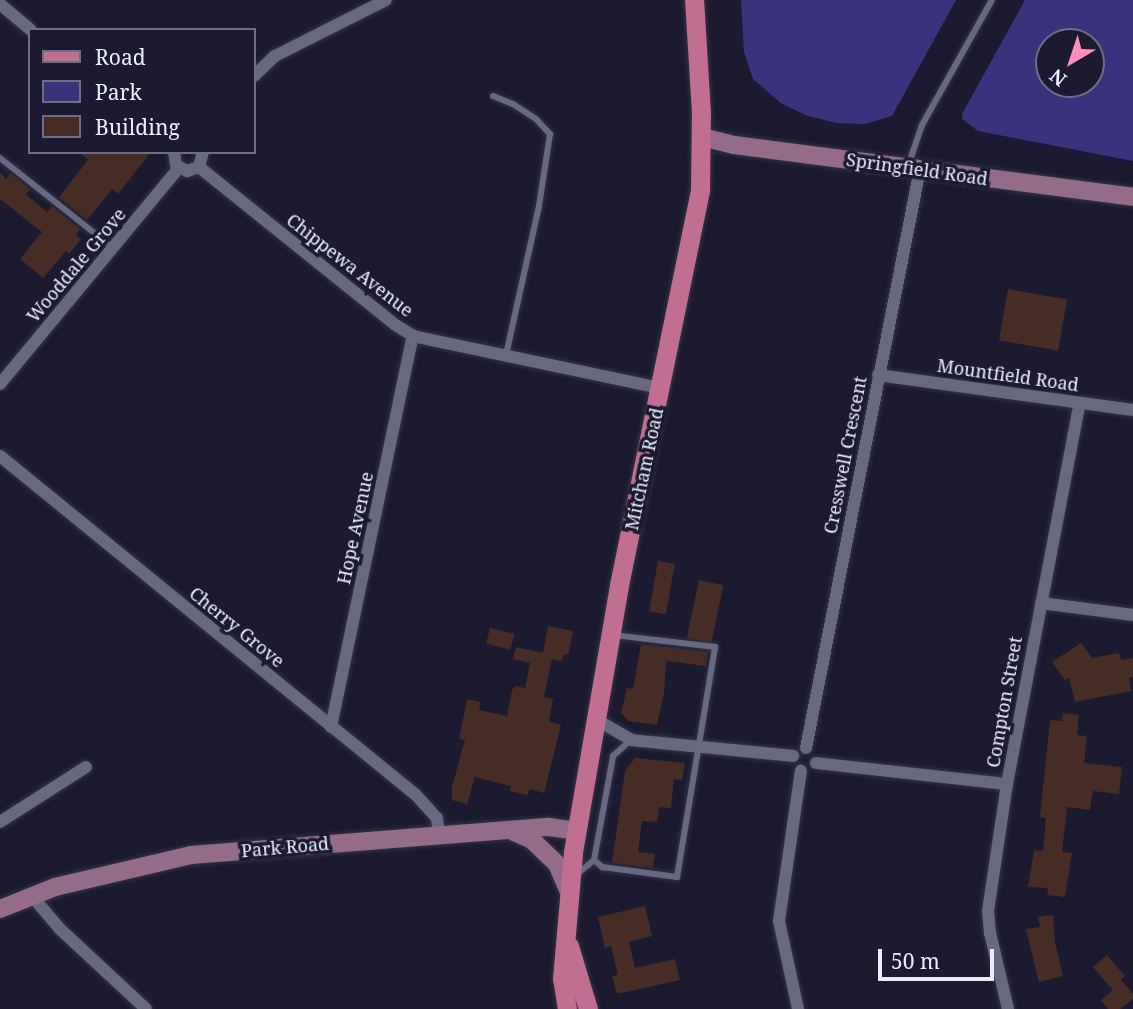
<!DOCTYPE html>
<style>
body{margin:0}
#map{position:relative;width:1133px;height:1009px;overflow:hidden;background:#1b1a30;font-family:"Noto Serif",serif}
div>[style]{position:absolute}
.green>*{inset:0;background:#3b327e}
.building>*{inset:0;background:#472c25;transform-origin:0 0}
.roads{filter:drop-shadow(0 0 2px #343345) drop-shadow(0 0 2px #343345)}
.lane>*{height:6px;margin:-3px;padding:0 3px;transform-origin:3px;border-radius:3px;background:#686883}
.street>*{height:12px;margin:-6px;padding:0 6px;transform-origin:6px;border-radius:6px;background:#686883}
.secondary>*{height:18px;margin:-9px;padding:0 9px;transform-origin:9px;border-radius:9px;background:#946c89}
.primary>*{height:19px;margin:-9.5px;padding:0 9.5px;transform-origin:9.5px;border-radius:9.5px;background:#c06f90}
span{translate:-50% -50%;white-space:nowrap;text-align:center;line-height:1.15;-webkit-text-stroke:7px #1b1a30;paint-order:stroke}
.street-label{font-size:18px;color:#ebecfc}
.legend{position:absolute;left:28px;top:28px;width:228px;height:126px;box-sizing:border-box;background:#1b1a30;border:2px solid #6e6e82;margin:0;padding:9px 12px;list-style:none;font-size:21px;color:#ebecfc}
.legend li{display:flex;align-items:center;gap:14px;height:35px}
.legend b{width:35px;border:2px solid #6e6e82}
.north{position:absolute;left:1035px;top:28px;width:70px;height:70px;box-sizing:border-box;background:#1b1a30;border:2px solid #6e6e82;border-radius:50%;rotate:219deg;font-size:19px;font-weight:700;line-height:28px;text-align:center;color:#ebecfc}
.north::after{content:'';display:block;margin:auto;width:24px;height:32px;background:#fe8ebb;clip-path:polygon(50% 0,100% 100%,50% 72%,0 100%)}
.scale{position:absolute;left:878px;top:949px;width:116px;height:32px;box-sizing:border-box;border:4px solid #ebecfc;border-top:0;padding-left:9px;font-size:21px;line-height:24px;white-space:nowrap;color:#ebecfc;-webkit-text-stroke:5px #1b1a30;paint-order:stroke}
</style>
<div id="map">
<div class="green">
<i style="clip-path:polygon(741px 0,956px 0,892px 116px,865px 124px,837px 123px,808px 116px,782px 104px,753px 79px,744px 52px)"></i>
<i style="clip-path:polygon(evenodd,1025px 0,1133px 0,1133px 161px,978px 131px,962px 119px,962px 114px,1025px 0,1049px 42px,1091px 42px,1091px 84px,1049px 84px,1049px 42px)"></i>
</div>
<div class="building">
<i style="clip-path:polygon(79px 152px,151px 152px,118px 194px,112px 189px,87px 220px,59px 197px,88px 160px)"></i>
<i style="clip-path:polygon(0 173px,6px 179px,10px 173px,30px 189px,26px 195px,36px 203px,47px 212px,52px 206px,80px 229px,76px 235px,81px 239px,69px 254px,66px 251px,43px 278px,20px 259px,42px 232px,0 199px)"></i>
<i style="left:1008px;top:289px;width:60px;height:52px;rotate:10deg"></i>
<i style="left:658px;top:561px;width:17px;height:51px;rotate:10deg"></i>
<i style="left:699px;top:580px;width:25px;height:59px;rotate:12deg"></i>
<i style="clip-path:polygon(548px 626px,573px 631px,568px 655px,564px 654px,562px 661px,552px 659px,544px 697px,553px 699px,549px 721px,561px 725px,544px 793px,529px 789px,528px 795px,518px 793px,510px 791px,511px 786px,475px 777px,467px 804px,452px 800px,452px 787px,465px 740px,459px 739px,467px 699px,481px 702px,479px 710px,507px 716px,512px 690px,515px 686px,525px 688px,530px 663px,513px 659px,516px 647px,543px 653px)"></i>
<i style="left:490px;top:628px;width:25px;height:16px;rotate:14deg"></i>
<i style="clip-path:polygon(1081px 643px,1092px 658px,1119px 653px,1121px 660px,1133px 658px,1133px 677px,1129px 678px,1131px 691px,1075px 702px,1069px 677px,1065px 680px,1052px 662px)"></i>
<i style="clip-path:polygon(641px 644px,708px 652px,706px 666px,666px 661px,664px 693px,657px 725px,628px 721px,621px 713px,627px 688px,633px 689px)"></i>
<i style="clip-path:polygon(1063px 713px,1079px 715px,1077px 735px,1087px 736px,1084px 763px,1122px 767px,1119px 794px,1093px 791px,1090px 810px,1067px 807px,1062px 852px,1072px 853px,1065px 897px,1047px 895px,1048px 888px,1028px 887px,1034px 850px,1043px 851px,1046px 818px,1040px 817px,1050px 720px,1062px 721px)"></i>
<i style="clip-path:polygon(635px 758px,685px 763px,682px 780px,674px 779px,671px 808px,659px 807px,657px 822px,642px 821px,638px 852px,655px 854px,653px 868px,612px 863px,625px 771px)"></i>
<i style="clip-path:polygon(645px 906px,652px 936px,629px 942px,635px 968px,675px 959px,680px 980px,617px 994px,612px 976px,618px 975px,611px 946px,605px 948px,598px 917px)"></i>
<i style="clip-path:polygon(1053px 915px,1055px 942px,1063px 976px,1039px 982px,1026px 929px,1040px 927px,1038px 917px)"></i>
<i style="clip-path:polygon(1107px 955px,1125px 976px,1121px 979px,1133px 994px,1133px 999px,1120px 1009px,1108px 1009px,1101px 1000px,1113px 990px,1093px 967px)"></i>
</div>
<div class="roads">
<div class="lane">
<i style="left:493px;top:96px;width:22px;rotate:22deg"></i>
<i style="left:513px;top:104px;width:27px;rotate:33deg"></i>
<i style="left:536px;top:119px;width:21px;rotate:47deg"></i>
<i style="left:550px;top:134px;width:73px;rotate:98.7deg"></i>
<i style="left:539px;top:206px;width:153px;rotate:102.5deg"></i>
<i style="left:0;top:158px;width:143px;rotate:38.5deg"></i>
<i style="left:908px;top:166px;width:43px;rotate:-71.1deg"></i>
<i style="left:922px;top:125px;width:143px;rotate:-60.8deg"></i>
<i style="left:594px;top:860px;width:11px;rotate:41deg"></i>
<i style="left:602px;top:867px;width:76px;rotate:7.6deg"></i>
<i style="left:677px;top:877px;width:233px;rotate:-80.6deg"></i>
<i style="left:715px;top:647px;width:103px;rotate:-173.3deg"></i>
<i style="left:577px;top:874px;width:22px;rotate:-39deg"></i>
<i style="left:594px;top:860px;width:106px;rotate:-79.6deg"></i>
<i style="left:613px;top:756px;width:24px;rotate:-42deg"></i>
</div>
<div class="street">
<i style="left:0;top:4px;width:40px;rotate:40deg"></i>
<i style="left:254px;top:76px;width:29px;rotate:-44deg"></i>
<i style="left:275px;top:56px;width:124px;rotate:-26.8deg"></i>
<i style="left:174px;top:152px;width:13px;rotate:81deg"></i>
<i style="left:176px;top:165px;width:13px;rotate:29deg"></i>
<i style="left:187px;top:171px;width:13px;rotate:-18deg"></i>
<i style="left:199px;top:167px;width:16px;rotate:-75deg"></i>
<i style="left:199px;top:167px;width:250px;rotate:38.8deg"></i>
<i style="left:394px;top:324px;width:22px;rotate:32deg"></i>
<i style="left:413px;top:336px;width:252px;rotate:11.9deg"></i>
<i style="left:878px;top:375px;width:257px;rotate:7.8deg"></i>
<i style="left:0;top:384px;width:281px;rotate:-50.4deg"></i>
<i style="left:0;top:456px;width:537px;rotate:39.18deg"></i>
<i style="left:416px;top:795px;width:31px;rotate:48deg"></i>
<i style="left:437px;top:818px;width:16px;rotate:83deg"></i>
<i style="left:1041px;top:603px;width:93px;rotate:7.4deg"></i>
<i style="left:597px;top:720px;width:39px;rotate:30deg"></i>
<i style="left:631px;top:740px;width:163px;rotate:5.6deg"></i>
<i style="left:331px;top:727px;width:400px;rotate:-78.2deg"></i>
<i style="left:806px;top:748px;width:590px;rotate:-78.86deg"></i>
<i style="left:816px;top:763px;width:192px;rotate:6.3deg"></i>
<i style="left:0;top:822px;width:102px;rotate:-32.6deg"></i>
<i style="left:31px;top:895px;width:45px;rotate:49.5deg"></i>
<i style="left:60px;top:929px;width:117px;rotate:42.9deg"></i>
<i style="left:798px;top:1009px;width:90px;rotate:-102.2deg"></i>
<i style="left:779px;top:921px;width:152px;rotate:-81.7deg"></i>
<i style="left:1008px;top:1009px;width:78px;rotate:-103.3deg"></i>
<i style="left:990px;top:933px;width:22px;rotate:-95deg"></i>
<i style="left:988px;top:911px;width:128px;rotate:-81.5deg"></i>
<i style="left:1007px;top:784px;width:388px;rotate:-79.2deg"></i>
</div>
<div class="secondary">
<i style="left:702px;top:137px;width:33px;rotate:14deg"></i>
<i style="left:734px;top:145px;width:402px;rotate:7.4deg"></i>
<i style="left:514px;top:832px;width:20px;rotate:24deg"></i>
<i style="left:532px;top:840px;width:35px;rotate:44deg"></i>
<i style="left:557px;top:864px;width:28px;rotate:67deg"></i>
<i style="left:0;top:909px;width:59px;rotate:-21.8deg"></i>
<i style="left:55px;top:887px;width:140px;rotate:-13.2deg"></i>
<i style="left:191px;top:855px;width:359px;rotate:-4.5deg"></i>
<i style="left:549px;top:827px;width:28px;rotate:8deg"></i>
</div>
<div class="primary">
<i style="left:569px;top:946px;width:66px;rotate:73.2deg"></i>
<i style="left:567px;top:1009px;width:30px;rotate:-99deg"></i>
<i style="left:562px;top:979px;width:127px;rotate:-85deg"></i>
<i style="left:573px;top:852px;width:271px;rotate:-80.2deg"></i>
<i style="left:619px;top:585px;width:403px;rotate:-78.4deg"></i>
<i style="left:700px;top:190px;width:77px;rotate:-89.3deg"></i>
<i style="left:701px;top:113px;width:113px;rotate:-93.5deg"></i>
</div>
</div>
<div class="street-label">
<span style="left:917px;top:169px;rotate:8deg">Springfield Road</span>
<span style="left:76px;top:265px;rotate:-50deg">Wooddale Grove</span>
<span style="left:350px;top:265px;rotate:38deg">Chippewa Avenue</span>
<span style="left:1008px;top:375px;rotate:8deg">Mountfield Road</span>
<span style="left:845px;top:455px;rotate:-79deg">Cresswell Crescent</span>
<span style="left:644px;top:469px;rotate:-78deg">Mitcham Road</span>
<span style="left:355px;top:528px;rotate:-78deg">Hope Avenue</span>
<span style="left:237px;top:627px;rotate:39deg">Cherry Grove</span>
<span style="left:1004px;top:702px;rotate:-80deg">Compton Street</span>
<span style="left:285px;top:847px;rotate:-5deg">Park Road</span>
</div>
<ul class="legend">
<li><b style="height:9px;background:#c06f90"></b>Road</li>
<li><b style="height:19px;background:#3b327e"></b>Park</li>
<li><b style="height:19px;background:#472c25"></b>Building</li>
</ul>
<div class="north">N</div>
<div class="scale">50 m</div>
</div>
